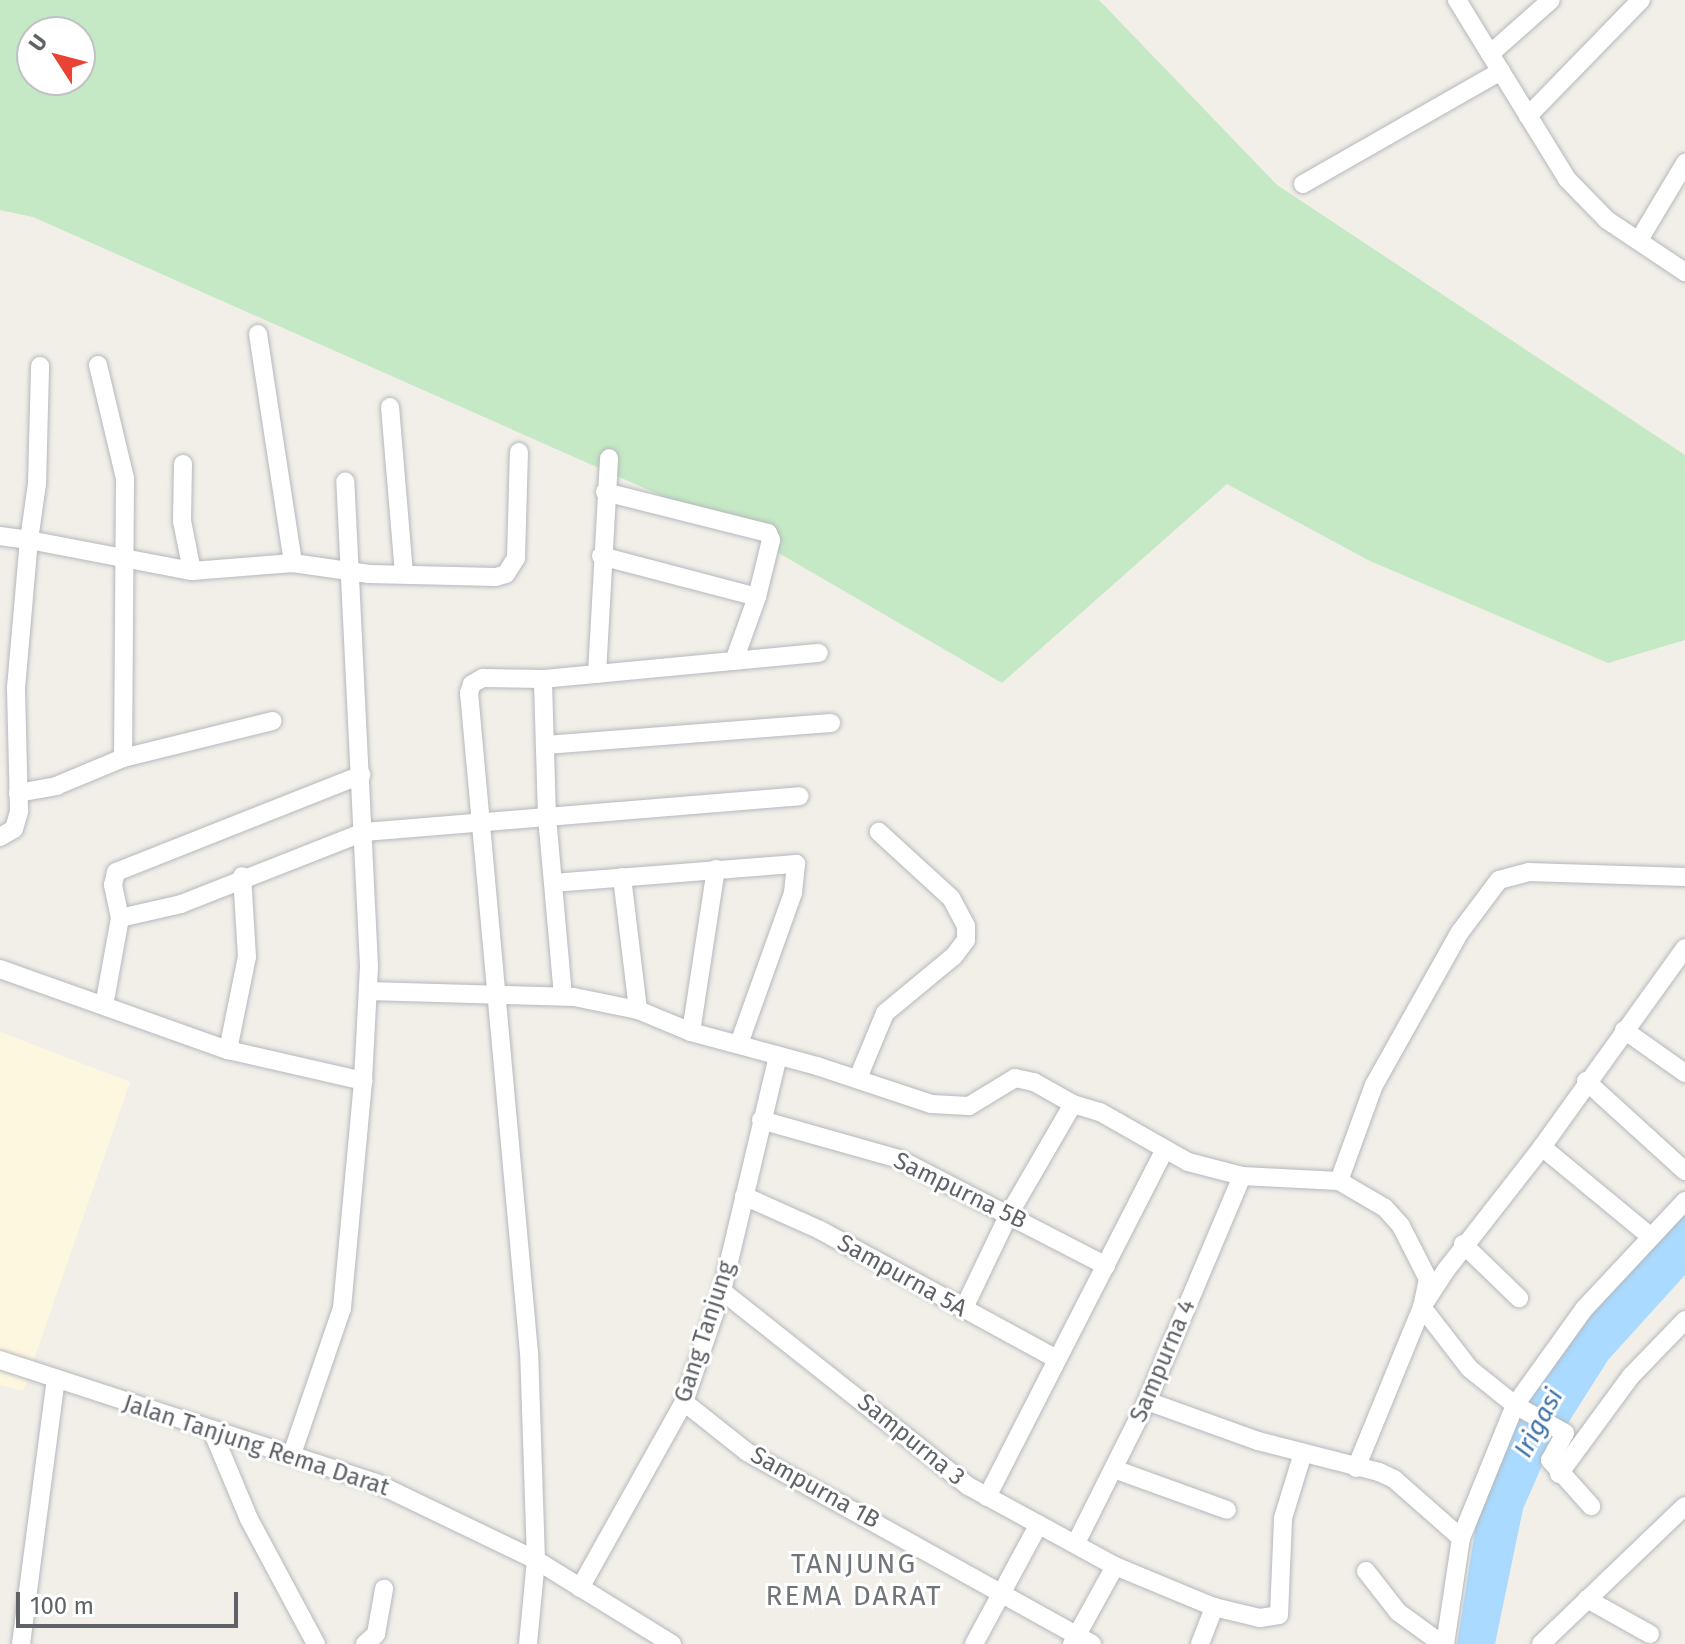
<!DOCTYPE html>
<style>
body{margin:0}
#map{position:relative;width:1685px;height:1644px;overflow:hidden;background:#f1efe8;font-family:"Fira Sans",sans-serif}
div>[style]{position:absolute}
.commercial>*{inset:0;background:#fef7e0}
.green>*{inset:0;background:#c5e8c5}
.water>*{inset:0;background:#aadaff}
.roads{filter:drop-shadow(0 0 2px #b5b8bc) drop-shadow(0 0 2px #b5b8bc)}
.minor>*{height:18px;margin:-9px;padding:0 9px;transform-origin:9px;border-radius:9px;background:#fff}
span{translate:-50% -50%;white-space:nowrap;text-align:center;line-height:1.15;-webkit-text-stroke:6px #fff;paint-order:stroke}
.street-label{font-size:24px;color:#5f6368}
.water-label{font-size:26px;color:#4174aa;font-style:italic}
.quarter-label{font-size:28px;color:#70757a;letter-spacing:2px}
.north{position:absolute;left:16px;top:16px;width:80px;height:80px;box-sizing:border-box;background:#fff;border:2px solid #bfc1c3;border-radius:50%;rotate:306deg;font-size:22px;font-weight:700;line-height:32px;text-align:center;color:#5f6368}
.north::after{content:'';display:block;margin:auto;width:28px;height:36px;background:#ea4335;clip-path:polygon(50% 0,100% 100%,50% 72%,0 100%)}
.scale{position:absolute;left:16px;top:1592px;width:222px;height:36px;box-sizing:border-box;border:4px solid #5f6368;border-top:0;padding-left:10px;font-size:24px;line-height:28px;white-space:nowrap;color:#5f6368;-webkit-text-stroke:6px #fff;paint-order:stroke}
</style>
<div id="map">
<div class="commercial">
<i style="clip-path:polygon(0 1032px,130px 1082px,23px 1391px,0 1385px)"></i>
</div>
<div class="green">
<i style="clip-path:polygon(evenodd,0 0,1099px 0,1277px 185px,1685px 455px,1685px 640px,1608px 663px,1370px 561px,1227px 484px,1002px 683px,741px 531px,33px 217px,0 210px,0 0,32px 32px,80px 32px,80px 80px,32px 80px,32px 32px)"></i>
</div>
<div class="water">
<i style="clip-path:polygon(1685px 1209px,1685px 1275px,1608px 1360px,1544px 1461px,1523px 1509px,1495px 1644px,1457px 1644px,1481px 1493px,1512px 1420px,1571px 1331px)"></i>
</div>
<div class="roads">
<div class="minor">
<i style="left:1457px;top:0;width:210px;rotate:58.4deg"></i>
<i style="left:1567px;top:179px;width:57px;rotate:45.7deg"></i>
<i style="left:1607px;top:220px;width:94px;rotate:33.7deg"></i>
<i style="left:1490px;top:54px;width:81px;rotate:-41.5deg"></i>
<i style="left:1528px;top:116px;width:162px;rotate:-45.8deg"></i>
<i style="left:1303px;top:184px;width:228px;rotate:-29.7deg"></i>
<i style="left:1639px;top:240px;width:90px;rotate:-59.1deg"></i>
<i style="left:258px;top:334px;width:232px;rotate:81.3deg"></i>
<i style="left:98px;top:365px;width:116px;rotate:76.6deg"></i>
<i style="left:125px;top:478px;width:280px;rotate:90.4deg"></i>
<i style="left:390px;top:407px;width:168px;rotate:85.2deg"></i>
<i style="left:183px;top:464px;width:57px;rotate:91deg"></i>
<i style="left:182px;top:521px;width:51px;rotate:78.7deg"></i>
<i style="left:605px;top:492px;width:168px;rotate:14.1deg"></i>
<i style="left:768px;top:533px;width:8px;rotate:67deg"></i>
<i style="left:771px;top:540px;width:59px;rotate:103.8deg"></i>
<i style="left:757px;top:597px;width:68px;rotate:109.8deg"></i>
<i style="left:0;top:536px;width:29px;rotate:8deg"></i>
<i style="left:29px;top:540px;width:57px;rotate:-81.9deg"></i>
<i style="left:37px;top:484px;width:118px;rotate:-88.5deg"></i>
<i style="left:601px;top:556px;width:161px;rotate:14.7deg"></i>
<i style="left:597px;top:674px;width:216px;rotate:-86.8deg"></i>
<i style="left:545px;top:745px;width:287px;rotate:-4.4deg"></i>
<i style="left:18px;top:793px;width:39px;rotate:-10deg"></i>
<i style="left:56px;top:786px;width:73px;rotate:-22.7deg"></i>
<i style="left:123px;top:758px;width:154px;rotate:-13.9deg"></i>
<i style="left:0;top:837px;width:16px;rotate:-30deg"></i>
<i style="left:14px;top:829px;width:19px;rotate:-74deg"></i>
<i style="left:19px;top:811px;width:123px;rotate:-91.4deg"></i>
<i style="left:16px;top:688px;width:149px;rotate:-85deg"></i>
<i style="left:29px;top:540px;width:166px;rotate:10.8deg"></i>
<i style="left:192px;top:571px;width:101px;rotate:-4.5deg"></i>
<i style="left:293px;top:563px;width:77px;rotate:8.2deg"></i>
<i style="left:369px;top:574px;width:127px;rotate:1.4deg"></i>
<i style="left:496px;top:577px;width:10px;rotate:-17deg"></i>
<i style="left:506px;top:574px;width:19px;rotate:-58deg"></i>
<i style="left:516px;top:558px;width:106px;rotate:-88.4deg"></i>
<i style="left:622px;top:877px;width:134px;rotate:83.1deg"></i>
<i style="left:553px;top:883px;width:244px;rotate:-4.5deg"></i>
<i style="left:796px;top:864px;width:29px;rotate:96deg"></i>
<i style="left:793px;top:893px;width:160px;rotate:109.7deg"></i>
<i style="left:120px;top:918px;width:63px;rotate:-12.9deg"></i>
<i style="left:181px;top:904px;width:197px;rotate:-21.5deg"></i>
<i style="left:364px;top:832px;width:437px;rotate:-4.7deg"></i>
<i style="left:0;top:969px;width:242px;rotate:19.6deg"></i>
<i style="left:228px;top:1050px;width:139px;rotate:12.9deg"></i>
<i style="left:363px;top:1081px;width:115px;rotate:-87deg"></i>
<i style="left:369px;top:966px;width:485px;rotate:-92.8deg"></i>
<i style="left:368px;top:991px;width:206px;rotate:1.7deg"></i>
<i style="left:574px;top:997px;width:65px;rotate:11.5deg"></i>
<i style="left:638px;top:1010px;width:57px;rotate:22.5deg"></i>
<i style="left:691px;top:1032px;width:131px;rotate:15.1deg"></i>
<i style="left:817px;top:1066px;width:120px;rotate:18.4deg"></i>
<i style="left:931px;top:1104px;width:38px;rotate:3deg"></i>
<i style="left:969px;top:1106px;width:54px;rotate:-31.3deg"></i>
<i style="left:1015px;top:1078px;width:19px;rotate:12deg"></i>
<i style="left:1034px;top:1082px;width:45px;rotate:29.4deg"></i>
<i style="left:563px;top:996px;width:180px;rotate:-95.1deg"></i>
<i style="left:547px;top:817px;width:138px;rotate:-91.7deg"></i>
<i style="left:543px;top:679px;width:277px;rotate:-5.4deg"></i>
<i style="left:104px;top:1006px;width:89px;rotate:-79.7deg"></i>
<i style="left:120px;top:918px;width:34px;rotate:-102deg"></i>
<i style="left:113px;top:885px;width:13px;rotate:-77deg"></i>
<i style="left:116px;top:872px;width:264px;rotate:-21.6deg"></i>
<i style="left:1624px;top:1030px;width:75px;rotate:35.2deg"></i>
<i style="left:691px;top:1032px;width:165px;rotate:-81.3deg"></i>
<i style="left:228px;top:1050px;width:95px;rotate:-78.5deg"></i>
<i style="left:247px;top:957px;width:81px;rotate:-93.5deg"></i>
<i style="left:858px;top:1078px;width:70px;rotate:-67.4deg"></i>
<i style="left:885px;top:1013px;width:89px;rotate:-39.6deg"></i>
<i style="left:954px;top:956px;width:20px;rotate:-53deg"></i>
<i style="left:966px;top:940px;width:14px;rotate:-90deg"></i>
<i style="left:966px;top:926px;width:32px;rotate:-118deg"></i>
<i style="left:951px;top:898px;width:98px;rotate:-137.5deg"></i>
<i style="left:1586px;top:1081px;width:134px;rotate:42.3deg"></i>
<i style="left:761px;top:1120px;width:143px;rotate:15.8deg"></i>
<i style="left:899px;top:1159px;width:233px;rotate:27.3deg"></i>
<i style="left:1542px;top:1147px;width:141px;rotate:39.5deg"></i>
<i style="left:1339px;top:1181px;width:53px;rotate:30.4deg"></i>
<i style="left:1385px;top:1208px;width:24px;rotate:48deg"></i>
<i style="left:1401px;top:1226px;width:59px;rotate:63deg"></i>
<i style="left:1428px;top:1279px;width:29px;rotate:102deg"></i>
<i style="left:1422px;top:1307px;width:78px;rotate:52.3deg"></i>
<i style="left:1470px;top:1369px;width:58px;rotate:38.7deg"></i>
<i style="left:1515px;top:1405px;width:57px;rotate:29.2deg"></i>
<i style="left:1565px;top:1433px;width:31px;rotate:119deg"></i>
<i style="left:1550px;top:1460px;width:62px;rotate:48.3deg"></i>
<i style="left:744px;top:1196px;width:83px;rotate:24.1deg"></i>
<i style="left:820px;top:1230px;width:270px;rotate:28.6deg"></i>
<i style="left:1463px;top:1244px;width:78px;rotate:44deg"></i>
<i style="left:722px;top:1291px;width:314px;rotate:38.4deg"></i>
<i style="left:968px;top:1486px;width:167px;rotate:28.6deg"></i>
<i style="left:1115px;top:1566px;width:107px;rotate:22.5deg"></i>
<i style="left:1214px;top:1607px;width:47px;rotate:13.4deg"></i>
<i style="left:1260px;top:1618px;width:19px;rotate:-9deg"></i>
<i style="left:1279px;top:1615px;width:97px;rotate:-87.6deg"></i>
<i style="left:1283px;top:1518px;width:68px;rotate:-72.9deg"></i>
<i style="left:963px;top:1310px;width:104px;rotate:-64.4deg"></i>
<i style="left:1008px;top:1216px;width:129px;rotate:-59.9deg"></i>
<i style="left:1073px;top:1104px;width:28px;rotate:17deg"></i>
<i style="left:1100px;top:1112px;width:101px;rotate:29.6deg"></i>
<i style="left:1188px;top:1162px;width:56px;rotate:14.5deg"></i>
<i style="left:1242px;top:1176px;width:97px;rotate:3deg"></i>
<i style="left:1339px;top:1181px;width:102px;rotate:-70deg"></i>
<i style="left:1374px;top:1085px;width:176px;rotate:-60.7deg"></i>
<i style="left:1460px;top:932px;width:65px;rotate:-53.1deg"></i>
<i style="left:1499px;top:880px;width:31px;rotate:-15deg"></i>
<i style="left:1529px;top:872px;width:156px;rotate:1.8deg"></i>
<i style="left:0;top:1360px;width:396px;rotate:18.1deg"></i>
<i style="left:376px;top:1483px;width:178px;rotate:25.7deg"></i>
<i style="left:536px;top:1560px;width:160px;rotate:31.7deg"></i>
<i style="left:1147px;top:1401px;width:118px;rotate:19.8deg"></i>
<i style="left:1258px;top:1441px;width:125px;rotate:14.4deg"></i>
<i style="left:1379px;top:1472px;width:17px;rotate:25deg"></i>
<i style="left:1394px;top:1479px;width:89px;rotate:41.4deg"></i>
<i style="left:684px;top:1402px;width:80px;rotate:38.4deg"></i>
<i style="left:747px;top:1452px;width:395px;rotate:29.1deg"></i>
<i style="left:213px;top:1433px;width:93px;rotate:67.3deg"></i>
<i style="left:249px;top:1519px;width:142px;rotate:61.8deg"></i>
<i style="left:292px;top:1454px;width:154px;rotate:-71.1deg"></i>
<i style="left:342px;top:1308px;width:228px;rotate:-84.7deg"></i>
<i style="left:1356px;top:1468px;width:174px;rotate:-67.7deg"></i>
<i style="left:1422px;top:1307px;width:44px;rotate:-57deg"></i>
<i style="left:1446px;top:1270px;width:156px;rotate:-52deg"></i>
<i style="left:1542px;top:1147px;width:245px;rotate:-54.3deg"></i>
<i style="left:1114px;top:1469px;width:120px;rotate:19.9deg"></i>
<i style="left:1559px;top:1474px;width:122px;rotate:-53.7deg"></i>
<i style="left:1631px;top:1376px;width:78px;rotate:-46deg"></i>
<i style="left:987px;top:1497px;width:389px;rotate:-62.9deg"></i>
<i style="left:1076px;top:1543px;width:159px;rotate:-63.4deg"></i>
<i style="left:1147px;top:1401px;width:244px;rotate:-67.1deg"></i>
<i style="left:1366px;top:1571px;width:52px;rotate:52deg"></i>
<i style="left:1398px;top:1612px;width:54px;rotate:36deg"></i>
<i style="left:580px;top:1588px;width:213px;rotate:-60.8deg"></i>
<i style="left:684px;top:1402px;width:117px;rotate:-71.1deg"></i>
<i style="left:722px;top:1291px;width:242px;rotate:-76.6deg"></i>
<i style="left:1587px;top:1599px;width:72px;rotate:29.1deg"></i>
<i style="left:21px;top:1644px;width:267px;rotate:-82.5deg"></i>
<i style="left:365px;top:1644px;width:15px;rotate:-42deg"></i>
<i style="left:376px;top:1634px;width:46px;rotate:-79.9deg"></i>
<i style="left:528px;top:1644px;width:84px;rotate:-84.6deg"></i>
<i style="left:536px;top:1560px;width:207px;rotate:-91.9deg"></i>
<i style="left:529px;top:1353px;width:663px;rotate:-95.19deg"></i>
<i style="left:469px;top:693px;width:9px;rotate:-72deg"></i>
<i style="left:472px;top:684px;width:13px;rotate:-29deg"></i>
<i style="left:483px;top:678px;width:60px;rotate:1deg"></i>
<i style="left:974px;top:1644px;width:136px;rotate:-61.6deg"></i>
<i style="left:1072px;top:1644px;width:89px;rotate:-61.1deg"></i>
<i style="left:1200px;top:1644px;width:40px;rotate:-69deg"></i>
<i style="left:1445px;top:1644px;width:107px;rotate:-81.4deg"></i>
<i style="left:1461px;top:1538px;width:144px;rotate:-67.9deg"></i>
<i style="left:1515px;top:1405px;width:118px;rotate:-54.3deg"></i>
<i style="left:1584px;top:1309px;width:148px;rotate:-46.9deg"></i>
<i style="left:1541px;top:1644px;width:199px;rotate:-43.8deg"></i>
</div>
</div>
<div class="street-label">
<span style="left:960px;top:1191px;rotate:26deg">Sampurna 5B</span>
<span style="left:902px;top:1276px;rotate:29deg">Sampurna 5A</span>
<span style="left:705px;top:1332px;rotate:-72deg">Gang Tanjung</span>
<span style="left:1163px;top:1361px;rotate:-67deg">Sampurna 4</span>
<span style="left:911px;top:1440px;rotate:39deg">Sampurna 3</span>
<span style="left:256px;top:1446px;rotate:18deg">Jalan Tanjung Rema Darat</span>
<span style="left:815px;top:1488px;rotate:29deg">Sampurna 1B</span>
</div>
<div class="water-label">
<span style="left:1539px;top:1423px;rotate:-62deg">Irigasi</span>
</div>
<div class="quarter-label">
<span style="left:854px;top:1580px">TANJUNG<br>REMA DARAT</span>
</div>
<div class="north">U</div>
<div class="scale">100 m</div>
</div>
